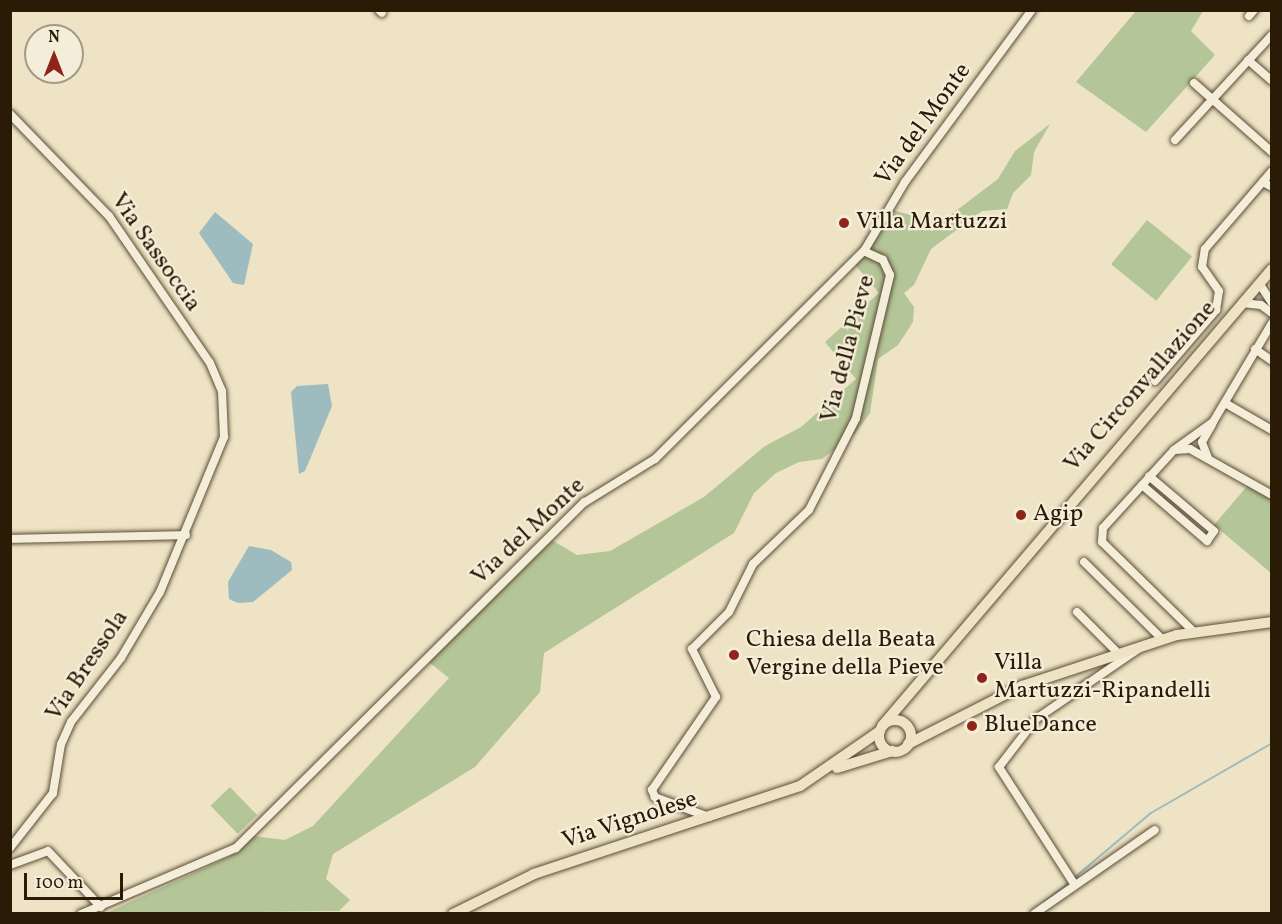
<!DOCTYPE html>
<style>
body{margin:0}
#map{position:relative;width:1282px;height:924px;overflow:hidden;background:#eee3c4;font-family:Vollkorn,serif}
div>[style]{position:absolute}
.green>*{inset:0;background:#b4c597;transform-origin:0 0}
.water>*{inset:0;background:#9ebbbf}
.stream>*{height:2px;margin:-1px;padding:0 1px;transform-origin:1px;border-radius:1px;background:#9ebbbf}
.roads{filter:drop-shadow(0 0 2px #5b4d36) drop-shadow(0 0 2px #5b4d36)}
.minor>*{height:8px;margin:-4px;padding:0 4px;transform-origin:4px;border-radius:4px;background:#f4edd9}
.major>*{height:10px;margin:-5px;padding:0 5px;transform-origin:5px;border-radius:5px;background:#eee3c4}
.major>.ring{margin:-5px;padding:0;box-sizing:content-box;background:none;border:10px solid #eee3c4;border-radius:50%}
.dots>*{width:16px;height:16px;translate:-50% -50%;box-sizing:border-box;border:3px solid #f4edd9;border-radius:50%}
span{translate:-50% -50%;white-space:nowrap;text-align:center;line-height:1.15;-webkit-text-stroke:4.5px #f4edd9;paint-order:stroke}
.street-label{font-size:24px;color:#2a1b06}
.poi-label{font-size:24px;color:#2a1b06}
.left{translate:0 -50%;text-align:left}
.frame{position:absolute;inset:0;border:12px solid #2a1b06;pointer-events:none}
.north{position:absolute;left:24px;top:24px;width:60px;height:60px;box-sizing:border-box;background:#f4edd9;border:2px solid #a39985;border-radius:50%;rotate:0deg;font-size:16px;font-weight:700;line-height:24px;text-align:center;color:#2a1b06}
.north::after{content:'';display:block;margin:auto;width:21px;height:27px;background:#8f2418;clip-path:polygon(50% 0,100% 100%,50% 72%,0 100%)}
.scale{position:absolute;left:24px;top:873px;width:99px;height:27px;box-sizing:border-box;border:3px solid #2a1b06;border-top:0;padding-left:8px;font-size:18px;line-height:21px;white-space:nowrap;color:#2a1b06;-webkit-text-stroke:4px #f4edd9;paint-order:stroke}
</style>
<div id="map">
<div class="green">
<i style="clip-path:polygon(1136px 11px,1203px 11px,1191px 31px,1215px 55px,1146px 132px,1076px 82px)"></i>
<i style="clip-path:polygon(1050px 124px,1034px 152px,1031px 175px,1013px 193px,1007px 209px,982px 211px,931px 249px,914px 285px,904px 293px,914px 307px,913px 322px,898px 345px,878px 359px,870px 413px,855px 434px,822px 459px,799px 462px,776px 473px,754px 493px,734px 533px,544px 653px,540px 692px,475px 767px,333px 854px,326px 879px,350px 900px,339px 911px,104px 914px,229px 857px,254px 836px,285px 840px,313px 826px,449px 678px,425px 659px,550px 539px,577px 555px,610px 551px,704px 497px,765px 446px,801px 427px,856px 379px,825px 342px,879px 293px,852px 261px,885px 208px,940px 223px,998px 179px,1015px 151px)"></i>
<i style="left:1147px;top:220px;width:58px;height:57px;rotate:39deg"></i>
<i style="clip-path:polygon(1248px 485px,1271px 499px,1271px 573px,1214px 525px)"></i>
<i style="left:230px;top:787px;width:39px;height:27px;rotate:46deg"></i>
</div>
<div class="water">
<i style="clip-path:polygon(215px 212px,253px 244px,244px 285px,233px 283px,199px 233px)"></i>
<i style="clip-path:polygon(328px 384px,332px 406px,305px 471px,299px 474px,291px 392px,297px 386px)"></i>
<i style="clip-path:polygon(249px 546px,271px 550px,291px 562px,292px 570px,253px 602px,238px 603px,229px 599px,228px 582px)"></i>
</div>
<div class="stream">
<i style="left:1074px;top:878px;width:101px;rotate:-40.2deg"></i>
<i style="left:1151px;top:813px;width:140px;rotate:-30deg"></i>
<i style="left:1044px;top:902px;width:33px;rotate:-38deg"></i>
</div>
<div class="roads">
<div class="minor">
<i style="left:379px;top:10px;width:4px;rotate:45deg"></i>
<i style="left:1249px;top:16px;width:8px;rotate:-50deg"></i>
<i style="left:1248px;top:60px;width:32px;rotate:41deg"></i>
<i style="left:1194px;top:83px;width:104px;rotate:41.5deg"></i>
<i style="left:10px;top:114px;width:142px;rotate:45.9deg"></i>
<i style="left:109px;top:216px;width:178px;rotate:55.5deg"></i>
<i style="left:210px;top:363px;width:30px;rotate:67deg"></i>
<i style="left:222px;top:391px;width:46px;rotate:87.5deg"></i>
<i style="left:224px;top:437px;width:168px;rotate:112.4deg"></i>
<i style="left:160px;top:592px;width:77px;rotate:120.6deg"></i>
<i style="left:121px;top:658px;width:81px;rotate:128deg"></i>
<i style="left:71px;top:722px;width:24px;rotate:114deg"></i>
<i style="left:61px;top:744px;width:50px;rotate:99.3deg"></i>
<i style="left:53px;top:793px;width:70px;rotate:128deg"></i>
<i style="left:1175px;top:140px;width:143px;rotate:-47.3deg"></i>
<i style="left:1263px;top:182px;width:10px;rotate:29deg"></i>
<i style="left:1259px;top:283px;width:24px;rotate:57deg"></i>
<i style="left:1242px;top:303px;width:19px;rotate:6deg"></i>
<i style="left:1261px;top:305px;width:14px;rotate:36deg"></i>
<i style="left:1255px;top:349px;width:21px;rotate:35deg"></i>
<i style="left:1155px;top:381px;width:94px;rotate:-49.3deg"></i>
<i style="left:1216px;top:310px;width:19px;rotate:-81deg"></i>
<i style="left:1219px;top:291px;width:29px;rotate:-125deg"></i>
<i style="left:1202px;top:267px;width:18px;rotate:-81deg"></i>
<i style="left:1205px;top:249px;width:103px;rotate:-49.3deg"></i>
<i style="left:1225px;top:403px;width:54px;rotate:29.9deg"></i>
<i style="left:1175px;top:450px;width:15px;rotate:-4deg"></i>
<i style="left:1190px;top:449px;width:94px;rotate:29.3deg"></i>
<i style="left:1208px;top:458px;width:17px;rotate:-111deg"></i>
<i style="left:1202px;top:442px;width:20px;rotate:-60deg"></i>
<i style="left:1142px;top:485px;width:86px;rotate:40.7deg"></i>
<i style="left:1207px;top:541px;width:12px;rotate:-55deg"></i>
<i style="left:1214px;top:531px;width:85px;rotate:-139.8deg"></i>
<i style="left:10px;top:539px;width:176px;rotate:-1.3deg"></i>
<i style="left:1084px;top:562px;width:110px;rotate:44.6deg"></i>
<i style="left:1077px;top:612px;width:59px;rotate:45deg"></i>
<i style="left:1193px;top:631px;width:127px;rotate:-135.6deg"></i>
<i style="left:1102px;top:542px;width:14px;rotate:-86deg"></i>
<i style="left:1103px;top:528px;width:105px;rotate:-47.7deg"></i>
<i style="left:1174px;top:450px;width:48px;rotate:-35.7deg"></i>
<i style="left:1213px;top:422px;width:115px;rotate:-59.2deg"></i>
<i style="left:709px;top:817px;width:58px;rotate:-159.7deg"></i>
<i style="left:655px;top:797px;width:8px;rotate:-113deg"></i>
<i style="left:652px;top:790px;width:113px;rotate:-55.5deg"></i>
<i style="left:716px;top:697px;width:54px;rotate:-116.6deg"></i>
<i style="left:692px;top:649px;width:52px;rotate:-45deg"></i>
<i style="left:729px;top:612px;width:54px;rotate:-63.4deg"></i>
<i style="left:753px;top:564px;width:78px;rotate:-44deg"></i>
<i style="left:809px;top:510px;width:103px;rotate:-62.9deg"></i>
<i style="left:856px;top:418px;width:147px;rotate:-76.6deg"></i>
<i style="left:890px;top:275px;width:17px;rotate:-115deg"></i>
<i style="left:883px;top:260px;width:21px;rotate:-155deg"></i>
<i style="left:10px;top:865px;width:40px;rotate:-20.2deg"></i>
<i style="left:48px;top:851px;width:77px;rotate:46.6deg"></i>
<i style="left:1073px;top:882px;width:137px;rotate:-122.8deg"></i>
<i style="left:999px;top:767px;width:61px;rotate:-52.4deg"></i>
<i style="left:1036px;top:719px;width:131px;rotate:-34.4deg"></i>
<i style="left:81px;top:914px;width:168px;rotate:-23.1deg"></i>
<i style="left:236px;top:848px;width:491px;rotate:-44.8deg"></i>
<i style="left:585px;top:502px;width:82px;rotate:-31.6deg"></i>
<i style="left:655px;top:459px;width:295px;rotate:-44.9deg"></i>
<i style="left:864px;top:251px;width:80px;rotate:-59.3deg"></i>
<i style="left:905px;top:182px;width:214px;rotate:-53.6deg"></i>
<i style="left:1034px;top:914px;width:147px;rotate:-34.8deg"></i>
</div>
<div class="major">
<i class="ring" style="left:879px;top:720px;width:22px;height:22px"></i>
<i style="left:882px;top:726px;width:601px;rotate:-49.52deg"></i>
<i style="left:908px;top:744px;width:128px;rotate:-27deg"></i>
<i style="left:1022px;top:686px;width:163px;rotate:-18.2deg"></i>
<i style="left:1177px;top:635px;width:96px;rotate:-7.8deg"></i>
<i style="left:837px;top:768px;width:58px;rotate:-17.2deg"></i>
<i style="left:453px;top:914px;width:90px;rotate:-26.3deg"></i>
<i style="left:534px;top:874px;width:280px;rotate:-18.3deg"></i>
<i style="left:800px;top:786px;width:97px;rotate:-34.5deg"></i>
</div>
</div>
<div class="dots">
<i style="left:844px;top:223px;background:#8f2418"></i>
<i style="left:1021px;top:515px;background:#8f2418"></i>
<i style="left:734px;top:655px;background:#8f2418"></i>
<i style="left:982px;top:678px;background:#8f2418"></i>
<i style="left:972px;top:726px;background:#8f2418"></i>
</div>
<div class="street-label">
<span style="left:924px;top:125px;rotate:-54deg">Via del Monte</span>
<span style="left:155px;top:253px;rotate:55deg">Via Sassoccia</span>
<span style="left:849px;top:349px;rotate:-75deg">Via della Pieve</span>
<span style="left:1141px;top:387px;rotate:-49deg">Via Circonvallazione</span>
<span style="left:529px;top:532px;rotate:-43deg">Via del Monte</span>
<span style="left:88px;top:666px;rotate:-56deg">Via Bressola</span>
<span style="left:630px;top:821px;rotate:-18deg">Via Vignolese</span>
</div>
<div class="poi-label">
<span class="left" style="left:856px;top:223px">Villa Martuzzi</span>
<span class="left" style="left:1033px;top:515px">Agip</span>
<span class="left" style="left:746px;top:655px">Chiesa della Beata<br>Vergine della Pieve</span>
<span class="left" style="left:994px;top:678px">Villa<br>Martuzzi-Ripandelli</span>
<span class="left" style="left:984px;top:726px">BlueDance</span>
</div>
<div class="frame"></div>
<div class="north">N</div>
<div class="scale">100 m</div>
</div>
